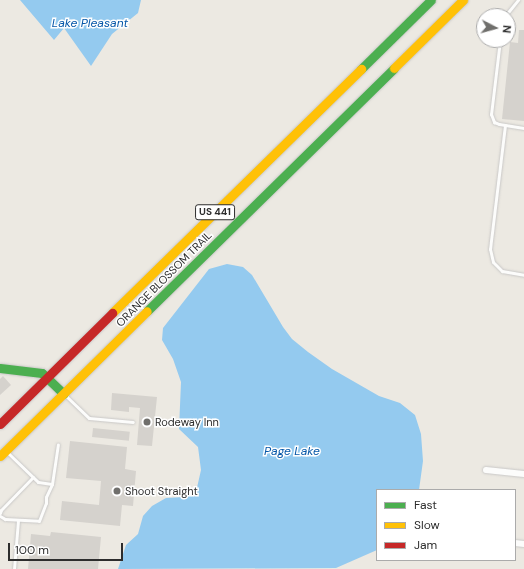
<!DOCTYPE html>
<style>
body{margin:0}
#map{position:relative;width:524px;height:569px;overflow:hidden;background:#ece9e2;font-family:"DM Sans",sans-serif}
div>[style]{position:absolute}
.water>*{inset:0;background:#94caef}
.building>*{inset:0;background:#d5d2cd;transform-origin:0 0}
.roads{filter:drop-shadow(0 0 1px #c9c8c7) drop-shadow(0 0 1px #c9c8c7)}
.lane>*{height:3px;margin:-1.5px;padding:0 1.5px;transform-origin:1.5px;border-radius:1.5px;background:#fcfcfb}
.street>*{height:6px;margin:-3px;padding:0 3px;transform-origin:3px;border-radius:3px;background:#fcfcfb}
.fast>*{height:9px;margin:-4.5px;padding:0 4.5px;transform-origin:4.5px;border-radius:4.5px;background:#4caf50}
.slow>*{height:9px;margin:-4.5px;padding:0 4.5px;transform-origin:4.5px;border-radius:4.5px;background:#ffc107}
.jam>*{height:9px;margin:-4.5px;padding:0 4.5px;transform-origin:4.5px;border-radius:4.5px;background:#c62828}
.dots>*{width:11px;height:11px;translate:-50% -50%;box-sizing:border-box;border:2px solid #fff;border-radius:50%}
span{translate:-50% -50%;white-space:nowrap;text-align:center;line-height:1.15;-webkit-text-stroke:3px #fff;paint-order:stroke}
.shield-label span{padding:1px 3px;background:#fff;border:1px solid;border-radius:3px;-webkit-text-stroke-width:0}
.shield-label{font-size:10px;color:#2d2d2d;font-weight:700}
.street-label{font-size:11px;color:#2d2d2d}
.poi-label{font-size:11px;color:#2d2d2d}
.left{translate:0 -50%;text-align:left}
.water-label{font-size:12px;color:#0657a8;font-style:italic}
.legend{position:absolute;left:376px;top:489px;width:140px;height:72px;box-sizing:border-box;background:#fff;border:1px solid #ababab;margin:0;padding:5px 7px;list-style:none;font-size:12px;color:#2d2d2d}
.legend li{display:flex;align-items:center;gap:8px;height:20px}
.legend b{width:20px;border:1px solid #ababab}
.north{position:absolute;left:476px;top:8px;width:40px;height:40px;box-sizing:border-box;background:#fff;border:1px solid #ababab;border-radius:50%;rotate:96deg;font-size:11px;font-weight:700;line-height:16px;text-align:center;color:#2d2d2d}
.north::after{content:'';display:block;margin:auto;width:14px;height:18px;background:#706f6c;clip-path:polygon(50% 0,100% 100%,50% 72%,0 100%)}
.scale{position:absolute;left:8px;top:543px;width:115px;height:18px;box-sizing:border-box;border:2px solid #2d2d2d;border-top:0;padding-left:5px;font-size:12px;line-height:14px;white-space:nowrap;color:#2d2d2d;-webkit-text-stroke:3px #fff;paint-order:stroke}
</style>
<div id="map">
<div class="water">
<i style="clip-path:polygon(20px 0,141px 0,138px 13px,112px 34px,91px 66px,64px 28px,54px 40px)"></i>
<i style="clip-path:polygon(227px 264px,243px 267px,252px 275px,283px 327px,292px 339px,308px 352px,332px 369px,379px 396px,400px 403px,415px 415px,421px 434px,423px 461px,419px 490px,377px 490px,377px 550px,336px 568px,118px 569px,126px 545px,138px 534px,143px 516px,152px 506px,166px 498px,184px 497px,196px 492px,201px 470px,198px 447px,179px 429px,181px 382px,173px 359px,162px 340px,163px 328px,209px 269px)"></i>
</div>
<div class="building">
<i style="clip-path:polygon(519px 30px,524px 30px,524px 121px,502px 119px,510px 42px,518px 43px)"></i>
<i style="clip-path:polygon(3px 376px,11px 385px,0 395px,0 379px)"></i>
<i style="clip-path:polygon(112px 393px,157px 397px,152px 446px,137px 445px,140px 408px,129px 407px,129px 412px,111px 410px)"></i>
<i style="left:93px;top:428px;width:37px;height:9px;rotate:6deg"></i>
<i style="clip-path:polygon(70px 441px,127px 447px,125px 469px,136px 471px,133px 506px,122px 505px,120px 526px,60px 520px,62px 501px,99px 505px,101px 481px,66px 478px)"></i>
<i style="clip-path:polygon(51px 532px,101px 537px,98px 569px,28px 569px,31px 534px,50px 536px)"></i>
</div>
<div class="roads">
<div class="lane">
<i style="left:505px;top:16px;width:21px;rotate:-51deg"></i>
<i style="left:500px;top:40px;width:75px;rotate:96.9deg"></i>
<i style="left:491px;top:114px;width:9px;rotate:69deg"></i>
<i style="left:494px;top:122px;width:5px;rotate:22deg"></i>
<i style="left:499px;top:124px;width:25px;rotate:9deg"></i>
<i style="left:505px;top:125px;width:125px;rotate:96.9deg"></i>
<i style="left:490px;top:249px;width:13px;rotate:77deg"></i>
<i style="left:493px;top:262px;width:13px;rotate:45deg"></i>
<i style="left:502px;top:271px;width:22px;rotate:10deg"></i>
<i style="left:65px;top:395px;width:33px;rotate:44deg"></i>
<i style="left:89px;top:418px;width:44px;rotate:5.2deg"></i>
<i style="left:7px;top:452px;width:43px;rotate:44.1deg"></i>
<i style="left:38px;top:482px;width:14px;rotate:8deg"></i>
<i style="left:52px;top:484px;width:40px;rotate:-81.5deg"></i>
<i style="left:0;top:513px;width:3px;rotate:-72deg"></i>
<i style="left:1px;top:510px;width:46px;rotate:-45.9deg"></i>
<i style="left:0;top:516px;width:6px;rotate:31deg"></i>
<i style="left:5px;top:519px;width:34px;rotate:3deg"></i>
<i style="left:39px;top:521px;width:19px;rotate:-69deg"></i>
<i style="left:46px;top:503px;width:6px;rotate:-90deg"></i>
<i style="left:46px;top:497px;width:14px;rotate:-65deg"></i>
<i style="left:14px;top:569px;width:49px;rotate:-85.3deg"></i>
</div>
<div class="street">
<i style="left:486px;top:470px;width:38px;rotate:6deg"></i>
<i style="left:515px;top:543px;width:9px;rotate:6deg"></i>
</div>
<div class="fast">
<i style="left:361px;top:69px;width:98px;rotate:-44.6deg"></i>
<i style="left:147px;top:311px;width:346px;rotate:-44.5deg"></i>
<i style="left:0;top:368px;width:42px;rotate:6.8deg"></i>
<i style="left:42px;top:373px;width:30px;rotate:44deg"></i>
</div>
<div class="slow">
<i style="left:394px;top:68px;width:97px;rotate:-44.6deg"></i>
<i style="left:112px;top:313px;width:349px;rotate:-44.4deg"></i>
<i style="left:0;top:456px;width:206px;rotate:-44.6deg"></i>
</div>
<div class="jam">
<i style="left:0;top:424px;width:158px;rotate:-44.7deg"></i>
</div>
</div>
<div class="dots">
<i style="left:147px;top:422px;background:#706f6c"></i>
<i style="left:117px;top:491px;background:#706f6c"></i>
</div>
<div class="shield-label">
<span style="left:215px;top:212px">US 441</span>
</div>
<div class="street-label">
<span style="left:164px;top:279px;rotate:-45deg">ORANGE BLOSSOM TRAIL</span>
</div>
<div class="poi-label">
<span class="left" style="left:155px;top:422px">Rodeway Inn</span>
<span class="left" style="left:125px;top:491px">Shoot Straight</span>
</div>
<div class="water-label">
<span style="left:90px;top:24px">Lake Pleasant</span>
<span style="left:292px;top:452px">Page Lake</span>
</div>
<ul class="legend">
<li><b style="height:5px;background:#4caf50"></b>Fast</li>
<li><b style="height:5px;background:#ffc107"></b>Slow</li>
<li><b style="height:5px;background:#c62828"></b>Jam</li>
</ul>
<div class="north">N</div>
<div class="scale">100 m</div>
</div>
